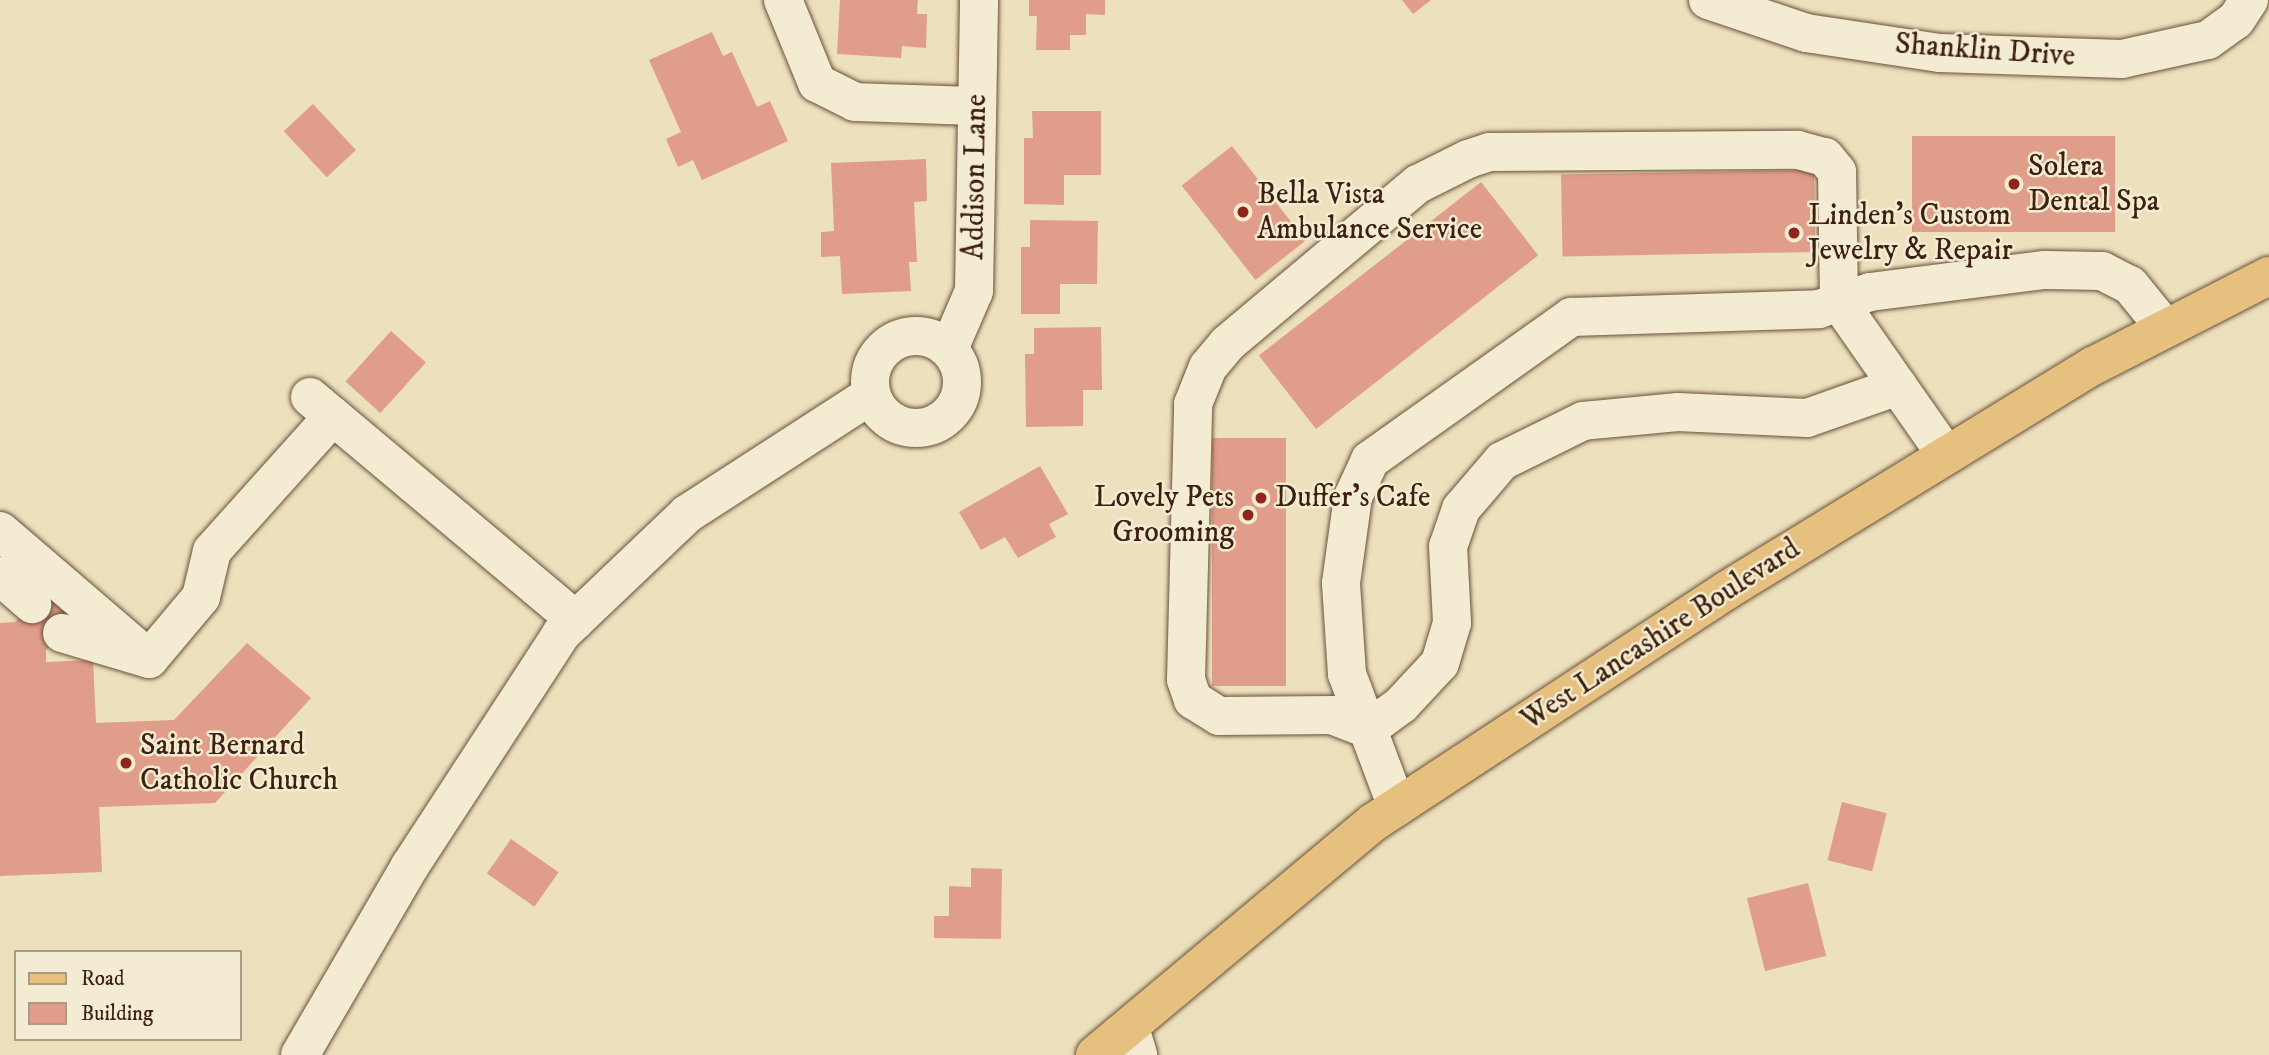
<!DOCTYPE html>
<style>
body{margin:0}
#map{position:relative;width:2269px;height:1055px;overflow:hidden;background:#ece1bc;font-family:"IM FELL DW Pica",serif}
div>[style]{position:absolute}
.building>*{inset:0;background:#e09d89;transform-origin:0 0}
.roads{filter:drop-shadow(0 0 2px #6a503b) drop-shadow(0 0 2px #6a503b)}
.minor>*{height:38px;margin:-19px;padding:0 19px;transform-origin:19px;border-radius:19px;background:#f3ecd3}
.minor>.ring{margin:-19px;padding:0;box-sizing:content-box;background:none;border:38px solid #f3ecd3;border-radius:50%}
.major>*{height:38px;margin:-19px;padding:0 19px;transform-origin:19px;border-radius:19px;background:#e6c07e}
.dots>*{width:19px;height:19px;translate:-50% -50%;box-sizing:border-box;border:4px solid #f3ecd3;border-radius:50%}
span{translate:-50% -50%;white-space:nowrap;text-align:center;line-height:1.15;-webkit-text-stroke:5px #f3ecd3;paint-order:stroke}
.street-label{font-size:30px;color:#3e2010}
.poi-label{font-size:30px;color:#3e2010}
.left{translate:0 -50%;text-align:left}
.right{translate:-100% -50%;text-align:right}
.legend{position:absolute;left:14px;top:950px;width:228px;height:91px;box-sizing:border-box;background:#f3ecd3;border:2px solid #ab9a85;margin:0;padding:9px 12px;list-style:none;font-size:21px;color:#3e2010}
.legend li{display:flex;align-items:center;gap:14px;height:35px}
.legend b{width:35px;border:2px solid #ab9a85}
</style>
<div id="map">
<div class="building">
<i style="clip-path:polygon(840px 0,918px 0,917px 14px,927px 14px,926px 48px,902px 46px,901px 58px,837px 54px)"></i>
<i style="clip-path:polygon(1029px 0,1105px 0,1105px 15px,1086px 14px,1086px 35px,1070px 35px,1070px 50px,1036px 50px,1037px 16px,1029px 16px)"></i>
<i style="clip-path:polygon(1402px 0,1431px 0,1413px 14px)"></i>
<i style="clip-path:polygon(712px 32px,723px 56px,732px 52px,757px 107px,770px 101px,788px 141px,702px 180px,693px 160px,678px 167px,666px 139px,681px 132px,649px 60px)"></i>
<i style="left:313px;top:104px;width:63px;height:40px;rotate:47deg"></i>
<i style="clip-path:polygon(1032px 111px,1101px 111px,1101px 175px,1064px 175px,1064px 205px,1024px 204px,1024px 138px,1033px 138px)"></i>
<i style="left:2115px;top:136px;width:96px;height:203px;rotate:90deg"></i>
<i style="left:1232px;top:146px;width:120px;height:64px;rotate:52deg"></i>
<i style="clip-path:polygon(926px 159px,927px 201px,914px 202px,917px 262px,909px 262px,911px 291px,842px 294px,840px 256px,821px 257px,821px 232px,834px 231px,831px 163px)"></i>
<i style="left:1814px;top:170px;width:82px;height:253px;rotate:89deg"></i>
<i style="left:1481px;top:182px;width:93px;height:282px;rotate:52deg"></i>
<i style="clip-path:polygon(1030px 220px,1098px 221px,1097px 284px,1060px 284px,1060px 314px,1021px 314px,1021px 247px,1030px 247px)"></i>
<i style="clip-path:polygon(1101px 327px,1102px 390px,1083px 390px,1083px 426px,1026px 427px,1025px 354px,1034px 354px,1034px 328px)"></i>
<i style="left:391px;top:331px;width:47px;height:68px;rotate:42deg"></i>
<i style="left:1212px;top:438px;width:74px;height:248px"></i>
<i style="clip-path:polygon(1040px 466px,1068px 514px,1049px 524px,1056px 537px,1018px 558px,1005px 537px,981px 550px,959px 512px)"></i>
<i style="clip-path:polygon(49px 587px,79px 614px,46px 650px,46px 662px,93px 660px,96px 723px,174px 720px,247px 643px,311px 698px,215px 803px,99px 807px,102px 872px,0 876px,0 623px,15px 622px)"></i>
<i style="left:1842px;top:802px;width:46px;height:60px;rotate:14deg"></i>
<i style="left:511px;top:839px;width:58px;height:42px;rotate:35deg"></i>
<i style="clip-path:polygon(971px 868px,1002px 869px,1001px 939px,934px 938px,934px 916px,949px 916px,949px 886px,971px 887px)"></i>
<i style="left:1808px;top:883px;width:75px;height:63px;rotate:76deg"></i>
</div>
<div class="roads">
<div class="minor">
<i style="left:783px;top:0;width:90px;rotate:67.7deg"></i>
<i style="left:817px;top:83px;width:42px;rotate:26.6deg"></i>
<i style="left:855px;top:102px;width:122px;rotate:1.9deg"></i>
<i style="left:1708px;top:0;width:103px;rotate:18.6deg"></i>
<i style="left:1806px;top:33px;width:135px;rotate:8.5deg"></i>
<i style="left:1940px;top:53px;width:182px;rotate:1.9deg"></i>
<i style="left:2122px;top:59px;width:88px;rotate:-12.5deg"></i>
<i style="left:2208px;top:40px;width:34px;rotate:-36deg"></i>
<i style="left:2236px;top:20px;width:24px;rotate:-57deg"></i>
<i class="ring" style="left:870px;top:336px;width:54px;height:54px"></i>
<i style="left:949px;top:349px;width:63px;rotate:-66.7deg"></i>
<i style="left:974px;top:291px;width:291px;rotate:-89deg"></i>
<i style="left:1898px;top:386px;width:96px;rotate:160.6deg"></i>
<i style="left:1807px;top:418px;width:129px;rotate:-177.3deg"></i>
<i style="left:1678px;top:412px;width:95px;rotate:174.6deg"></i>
<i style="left:1583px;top:421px;width:90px;rotate:153.7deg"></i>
<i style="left:1502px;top:461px;width:63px;rotate:130.5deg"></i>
<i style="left:1461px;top:509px;width:39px;rotate:109deg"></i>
<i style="left:1448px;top:546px;width:77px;rotate:87deg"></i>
<i style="left:1452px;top:623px;width:42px;rotate:106.7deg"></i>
<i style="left:1440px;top:663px;width:57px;rotate:132.9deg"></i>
<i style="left:1401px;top:705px;width:41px;rotate:144deg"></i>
<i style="left:1368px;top:729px;width:39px;rotate:-159deg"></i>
<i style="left:1332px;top:715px;width:113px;rotate:179.5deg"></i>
<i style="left:1219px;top:716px;width:31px;rotate:-148deg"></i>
<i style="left:1193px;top:700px;width:21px;rotate:-109deg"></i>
<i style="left:1186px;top:680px;width:276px;rotate:-88.5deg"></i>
<i style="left:1193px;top:404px;width:40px;rotate:-68deg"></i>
<i style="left:1208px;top:367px;width:30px;rotate:-50deg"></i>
<i style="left:1227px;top:344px;width:249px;rotate:-40deg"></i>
<i style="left:1418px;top:184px;width:56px;rotate:-26.6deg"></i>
<i style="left:1468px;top:159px;width:23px;rotate:-18deg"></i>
<i style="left:1490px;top:152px;width:308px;rotate:-0.4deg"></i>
<i style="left:1798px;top:150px;width:28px;rotate:15deg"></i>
<i style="left:1825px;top:157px;width:19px;rotate:51deg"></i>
<i style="left:1837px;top:172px;width:130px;rotate:89.1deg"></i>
<i style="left:1839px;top:302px;width:187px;rotate:55deg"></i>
<i style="left:310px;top:397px;width:347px;rotate:40deg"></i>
<i style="left:0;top:531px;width:183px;rotate:40.6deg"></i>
<i style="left:0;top:576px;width:43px;rotate:41.2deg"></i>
<i style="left:62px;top:633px;width:91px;rotate:16.6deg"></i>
<i style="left:149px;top:659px;width:81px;rotate:-50deg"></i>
<i style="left:201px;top:597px;width:47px;rotate:-76.6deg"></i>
<i style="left:212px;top:551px;width:181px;rotate:-48.1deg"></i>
<i style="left:1397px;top:807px;width:142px;rotate:-110.6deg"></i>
<i style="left:1347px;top:674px;width:91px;rotate:-93.8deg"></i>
<i style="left:1341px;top:583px;width:87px;rotate:-82.1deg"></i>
<i style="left:1353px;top:497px;width:41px;rotate:-65.3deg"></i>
<i style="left:1370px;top:460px;width:247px;rotate:-35.4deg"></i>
<i style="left:1571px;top:317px;width:248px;rotate:-1.8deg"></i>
<i style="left:1819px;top:309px;width:54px;rotate:-18.4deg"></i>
<i style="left:1870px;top:292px;width:176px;rotate:-7.2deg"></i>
<i style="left:2045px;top:270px;width:57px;rotate:1deg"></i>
<i style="left:2102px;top:271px;width:31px;rotate:27deg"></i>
<i style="left:2130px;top:285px;width:55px;rotate:50.9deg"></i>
<i style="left:1130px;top:1028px;width:28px;rotate:73deg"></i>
<i style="left:300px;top:1055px;width:219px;rotate:-59.8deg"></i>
<i style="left:410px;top:866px;width:277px;rotate:-56.9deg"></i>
<i style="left:561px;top:634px;width:174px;rotate:-43.6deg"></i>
<i style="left:687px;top:514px;width:219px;rotate:-32.9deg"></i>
</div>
<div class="major">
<i style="left:1095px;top:1055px;width:363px;rotate:-39.9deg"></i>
<i style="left:1374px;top:822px;width:422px;rotate:-33.3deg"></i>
<i style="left:1727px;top:590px;width:429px;rotate:-31.5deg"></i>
<i style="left:2093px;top:366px;width:198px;rotate:-27.1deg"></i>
</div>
</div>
<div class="dots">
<i style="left:2014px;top:184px;background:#8f2418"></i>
<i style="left:1243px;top:212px;background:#8f2418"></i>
<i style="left:1794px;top:233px;background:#8f2418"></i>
<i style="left:1261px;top:498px;background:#8f2418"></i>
<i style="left:1248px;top:515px;background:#8f2418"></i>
<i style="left:126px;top:763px;background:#8f2418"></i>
</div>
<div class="street-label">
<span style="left:1985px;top:51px;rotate:4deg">Shanklin Drive</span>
<span style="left:976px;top:177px;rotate:-89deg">Addison Lane</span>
<span style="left:1661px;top:635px;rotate:-33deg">West Lancashire Boulevard</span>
</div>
<div class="poi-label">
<span class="left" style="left:2028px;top:184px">Solera<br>Dental Spa</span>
<span class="left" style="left:1257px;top:212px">Bella Vista<br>Ambulance Service</span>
<span class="left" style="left:1808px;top:233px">Linden's Custom<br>Jewelry &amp; Repair</span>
<span class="right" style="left:1234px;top:515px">Lovely Pets<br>Grooming</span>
<span class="left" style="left:1275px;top:498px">Duffer's Cafe</span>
<span class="left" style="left:140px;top:763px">Saint Bernard<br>Catholic Church</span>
</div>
<ul class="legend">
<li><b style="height:9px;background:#e6c07e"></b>Road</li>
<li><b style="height:19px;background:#e09d89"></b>Building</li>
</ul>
</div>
